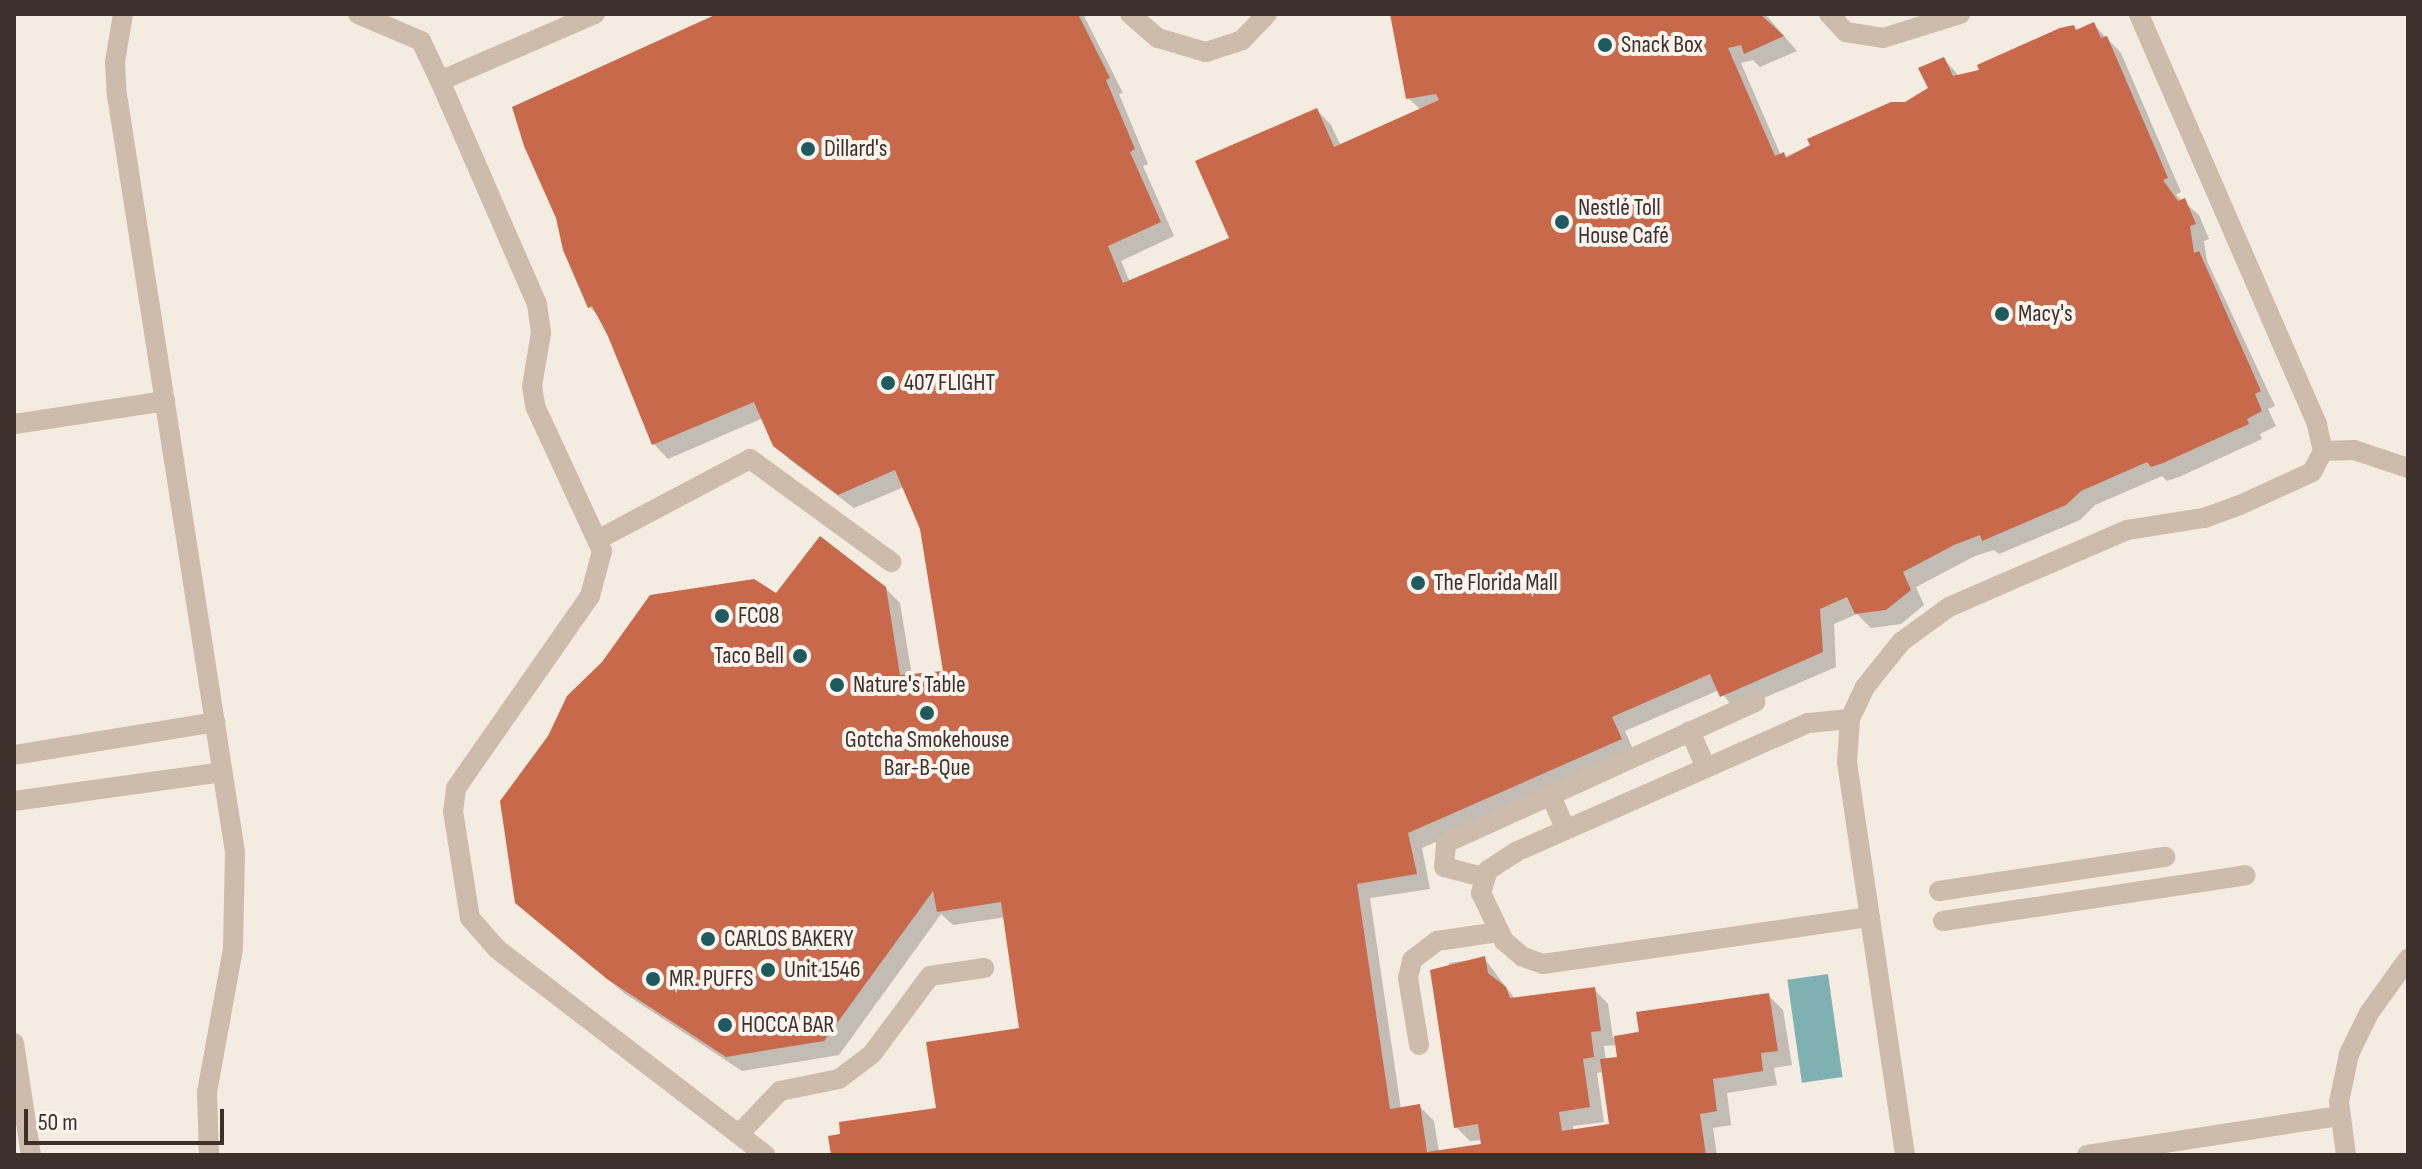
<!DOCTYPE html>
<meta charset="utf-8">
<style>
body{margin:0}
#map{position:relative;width:2422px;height:1169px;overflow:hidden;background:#f4ebe1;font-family:"Sofia Sans Condensed",sans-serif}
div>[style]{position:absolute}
.water>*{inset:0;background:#7fb0b2;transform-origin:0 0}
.shadow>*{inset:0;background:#0003}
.building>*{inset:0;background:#c8694b}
.minor>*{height:20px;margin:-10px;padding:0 10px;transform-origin:10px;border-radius:10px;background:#cdbbac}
.dots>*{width:22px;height:22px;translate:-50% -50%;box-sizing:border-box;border:4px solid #fbf5ee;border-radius:50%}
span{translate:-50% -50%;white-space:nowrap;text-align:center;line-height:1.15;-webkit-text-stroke:8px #fbf5ee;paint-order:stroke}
.poi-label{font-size:24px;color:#3b302b}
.left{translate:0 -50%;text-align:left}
.right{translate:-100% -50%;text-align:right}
.frame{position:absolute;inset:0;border:16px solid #3b302b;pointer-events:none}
.scale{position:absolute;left:24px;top:1109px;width:200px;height:36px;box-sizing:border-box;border:4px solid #3b302b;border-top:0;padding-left:10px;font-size:24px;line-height:28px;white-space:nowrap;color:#3b302b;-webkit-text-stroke:6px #fbf5ee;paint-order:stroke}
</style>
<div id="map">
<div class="water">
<i style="left:1828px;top:974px;width:104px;height:41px;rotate:82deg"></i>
</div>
<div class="shadow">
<i style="clip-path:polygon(evenodd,722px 14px,1083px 14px,1123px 93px,1119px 94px,1148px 164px,1143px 166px,1174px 236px,1121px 261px,1130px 282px,1232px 239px,1317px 110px,1331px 125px,1341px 146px,1421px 110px,1408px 98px,1392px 14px,1765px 14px,1797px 51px,1760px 67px,1753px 60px,1741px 63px,1782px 158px,1906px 104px,1930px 88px,1944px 59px,1960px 77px,2093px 24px,2121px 53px,2181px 192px,2176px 195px,2199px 215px,2209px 239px,2204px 241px,2207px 261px,2275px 406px,2268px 409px,2276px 426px,2260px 434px,2262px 439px,2179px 477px,2167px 481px,2162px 476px,2095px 505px,2080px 520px,1999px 554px,1994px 550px,1975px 556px,1916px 587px,1924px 605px,1901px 624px,1871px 628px,1857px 614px,1834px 624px,1836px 667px,1736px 710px,1719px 690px,1625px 731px,1635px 754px,1422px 848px,1430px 889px,1370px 898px,1401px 1109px,1420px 1107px,1434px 1121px,1439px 1152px,1484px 1146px,1483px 1140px,1470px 1141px,1456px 1127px,1449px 963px,1484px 958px,1515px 999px,1594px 989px,1608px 1004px,1613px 1038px,1769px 996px,1783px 1010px,1792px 1065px,1774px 1068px,1777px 1085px,1727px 1093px,1731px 1125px,1713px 1128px,1717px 1155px,833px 1155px,939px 1110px,1022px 1030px,1006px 917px,953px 925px,941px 914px,839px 1055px,742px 1071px,624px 993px,517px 903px,776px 595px,885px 588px,900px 603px,912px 676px,946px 673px,922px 528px,904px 487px,854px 508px,790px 460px,774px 445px,763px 418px,668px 459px,654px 444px,600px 318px,589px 306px,722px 14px,1618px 1045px,1620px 1059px,1606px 1061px,1604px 1046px,1618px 1045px,722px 14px,1604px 1072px,1612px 1126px,1574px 1132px,1573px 1126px,1604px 1122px,1597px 1073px,1604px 1072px)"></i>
</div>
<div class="building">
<i style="clip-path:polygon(717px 14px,1078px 14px,1110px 78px,1106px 80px,1135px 149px,1130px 152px,1161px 222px,1108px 246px,1123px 283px,1229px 238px,1195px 161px,1317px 108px,1334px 147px,1439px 100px,1436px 94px,1406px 99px,1390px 14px,1760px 14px,1784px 36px,1744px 54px,1741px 45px,1728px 48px,1775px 156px,1784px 152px,1786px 158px,1810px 145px,1807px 139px,1891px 102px,1905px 102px,1928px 88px,1918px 68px,1944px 57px,1953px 76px,1979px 70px,1977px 65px,2060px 28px,2074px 25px,2076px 30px,2094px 22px,2101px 38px,2107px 36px,2168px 178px,2163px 180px,2178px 201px,2185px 198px,2196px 224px,2190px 226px,2194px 253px,2199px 251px,2261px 391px,2255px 394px,2262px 411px,2247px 419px,2249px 424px,2163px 463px,2151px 467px,2147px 462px,2081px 491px,2066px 505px,1982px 541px,1980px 535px,1954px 545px,1903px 572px,1911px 590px,1886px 610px,1855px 614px,1847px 597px,1820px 609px,1823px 652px,1720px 697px,1710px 674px,1612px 717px,1622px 739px,1408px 833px,1417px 874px,1357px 884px,1390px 1109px,1420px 1104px,1427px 1152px,1481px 1144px,1478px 1124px,1454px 1128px,1430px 970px,1485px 956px,1488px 973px,1506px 987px,1510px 998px,1595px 987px,1601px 1031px,1591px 1032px,1594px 1057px,1583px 1059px,1590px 1107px,1559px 1112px,1562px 1131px,1609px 1124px,1600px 1059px,1617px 1057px,1614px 1036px,1639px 1032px,1636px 1012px,1769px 993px,1778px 1051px,1761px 1053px,1763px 1071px,1713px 1079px,1717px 1111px,1700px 1114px,1706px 1155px,831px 1155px,828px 1136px,840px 1134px,839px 1122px,936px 1108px,926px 1042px,1019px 1028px,1001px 902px,937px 912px,933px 891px,824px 1041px,726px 1057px,607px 979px,515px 903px,500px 801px,548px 736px,567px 696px,602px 662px,650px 595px,754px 579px,776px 593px,820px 536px,886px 587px,900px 675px,943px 671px,920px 529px,895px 470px,838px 495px,773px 446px,754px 402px,652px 445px,608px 336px,592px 306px,588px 308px,563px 250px,556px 218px,524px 146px,512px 107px)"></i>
</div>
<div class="minor">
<i style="left:123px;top:14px;width:49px;rotate:99.5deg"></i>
<i style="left:115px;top:62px;width:33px;rotate:87deg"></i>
<i style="left:117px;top:95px;width:766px;rotate:81.14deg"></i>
<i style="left:235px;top:852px;width:97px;rotate:91.2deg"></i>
<i style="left:233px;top:949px;width:145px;rotate:100.3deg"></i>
<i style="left:207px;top:1092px;width:63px;rotate:88.2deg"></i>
<i style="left:358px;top:14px;width:69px;rotate:23.2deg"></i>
<i style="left:421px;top:41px;width:44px;rotate:64.6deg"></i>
<i style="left:440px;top:81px;width:169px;rotate:-23.4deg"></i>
<i style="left:1130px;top:14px;width:37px;rotate:41deg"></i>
<i style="left:1158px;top:38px;width:50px;rotate:16.3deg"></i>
<i style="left:1206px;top:52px;width:38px;rotate:-18deg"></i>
<i style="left:1242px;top:40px;width:36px;rotate:-46deg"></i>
<i style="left:1829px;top:14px;width:25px;rotate:47deg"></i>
<i style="left:1846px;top:32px;width:37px;rotate:9deg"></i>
<i style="left:1883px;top:38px;width:81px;rotate:-17.3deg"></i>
<i style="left:440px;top:81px;width:243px;rotate:66.5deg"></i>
<i style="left:537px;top:304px;width:29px;rotate:82deg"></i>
<i style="left:541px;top:333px;width:54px;rotate:99.6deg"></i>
<i style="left:532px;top:386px;width:20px;rotate:81deg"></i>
<i style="left:535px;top:406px;width:160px;rotate:65.2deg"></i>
<i style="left:602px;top:551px;width:47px;rotate:104.9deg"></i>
<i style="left:590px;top:596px;width:234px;rotate:124.9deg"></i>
<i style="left:456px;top:788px;width:23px;rotate:97deg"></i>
<i style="left:453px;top:811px;width:108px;rotate:81deg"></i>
<i style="left:470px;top:918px;width:41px;rotate:48.9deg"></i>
<i style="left:497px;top:949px;width:338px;rotate:37.5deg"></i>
<i style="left:15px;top:424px;width:152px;rotate:-8.7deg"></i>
<i style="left:2323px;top:451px;width:31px;rotate:-2deg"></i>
<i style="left:2354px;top:450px;width:57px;rotate:18.4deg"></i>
<i style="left:599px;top:539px;width:171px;rotate:-27.9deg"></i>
<i style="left:750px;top:459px;width:175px;rotate:36.1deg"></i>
<i style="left:1850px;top:719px;width:42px;rotate:174.6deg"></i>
<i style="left:1808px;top:723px;width:319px;rotate:156.2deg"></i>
<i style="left:1516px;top:852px;width:33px;rotate:147deg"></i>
<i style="left:1488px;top:870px;width:24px;rotate:107deg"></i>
<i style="left:1481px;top:893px;width:53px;rotate:64.4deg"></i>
<i style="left:1504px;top:941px;width:25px;rotate:40deg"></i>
<i style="left:1523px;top:957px;width:21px;rotate:19deg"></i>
<i style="left:1543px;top:964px;width:330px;rotate:-8.2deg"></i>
<i style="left:1690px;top:731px;width:40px;rotate:66.6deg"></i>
<i style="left:14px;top:755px;width:204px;rotate:-9.3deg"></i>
<i style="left:1550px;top:794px;width:39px;rotate:66deg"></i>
<i style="left:14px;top:801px;width:210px;rotate:-7.9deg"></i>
<i style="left:1483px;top:877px;width:40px;rotate:-165.6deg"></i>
<i style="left:1444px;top:867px;width:24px;rotate:-85deg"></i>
<i style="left:1446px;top:843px;width:340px;rotate:-24.5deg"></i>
<i style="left:1939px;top:891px;width:229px;rotate:-8.6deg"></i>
<i style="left:1943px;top:921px;width:306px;rotate:-8.6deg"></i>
<i style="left:14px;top:1043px;width:113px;rotate:81.4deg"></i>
<i style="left:1419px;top:1045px;width:68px;rotate:-99.3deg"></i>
<i style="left:1408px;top:978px;width:18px;rotate:-77deg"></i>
<i style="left:1412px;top:960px;width:31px;rotate:-37deg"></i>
<i style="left:1437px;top:941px;width:63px;rotate:-8.3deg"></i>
<i style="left:741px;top:1132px;width:57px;rotate:-46.4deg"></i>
<i style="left:780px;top:1091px;width:60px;rotate:-11.5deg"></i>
<i style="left:839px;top:1079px;width:41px;rotate:-37.1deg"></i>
<i style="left:872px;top:1054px;width:97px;rotate:-53.4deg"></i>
<i style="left:930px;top:976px;width:55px;rotate:-8.4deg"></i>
<i style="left:1905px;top:1155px;width:397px;rotate:-98.4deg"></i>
<i style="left:1847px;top:762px;width:43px;rotate:-86deg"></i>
<i style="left:1850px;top:719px;width:35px;rotate:-65deg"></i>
<i style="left:1865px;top:687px;width:58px;rotate:-51.3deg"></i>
<i style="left:1901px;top:642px;width:59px;rotate:-36.1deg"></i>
<i style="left:1949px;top:607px;width:194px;rotate:-23.4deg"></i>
<i style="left:2127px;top:530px;width:78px;rotate:-8.9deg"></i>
<i style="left:2204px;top:518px;width:38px;rotate:-20deg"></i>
<i style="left:2240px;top:505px;width:79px;rotate:-24.6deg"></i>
<i style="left:2312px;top:472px;width:24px;rotate:-62deg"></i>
<i style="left:2323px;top:451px;width:28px;rotate:-103deg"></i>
<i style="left:2317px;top:424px;width:447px;rotate:-113.5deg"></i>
<i style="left:2087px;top:1155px;width:256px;rotate:-8.8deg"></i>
<i style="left:2346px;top:1155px;width:53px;rotate:-97.5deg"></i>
<i style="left:2339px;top:1102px;width:49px;rotate:-78.2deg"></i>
<i style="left:2349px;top:1054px;width:46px;rotate:-64deg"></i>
<i style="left:2369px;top:1013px;width:67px;rotate:-54.2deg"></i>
</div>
<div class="dots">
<i style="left:1605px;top:45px;background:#1f5a5e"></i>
<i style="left:808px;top:149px;background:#1f5a5e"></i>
<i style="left:1562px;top:222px;background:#1f5a5e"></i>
<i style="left:2002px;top:314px;background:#1f5a5e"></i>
<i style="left:888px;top:383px;background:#1f5a5e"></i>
<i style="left:1418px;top:583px;background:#1f5a5e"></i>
<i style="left:722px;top:616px;background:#1f5a5e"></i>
<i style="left:800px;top:656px;background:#1f5a5e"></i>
<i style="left:837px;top:685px;background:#1f5a5e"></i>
<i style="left:927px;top:713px;background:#1f5a5e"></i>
<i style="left:708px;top:939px;background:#1f5a5e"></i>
<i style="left:768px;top:970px;background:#1f5a5e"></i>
<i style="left:653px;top:979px;background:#1f5a5e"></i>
<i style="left:725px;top:1025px;background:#1f5a5e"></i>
</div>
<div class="poi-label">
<span class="left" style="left:1621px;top:45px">Snack Box</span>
<span class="left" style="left:824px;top:149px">Dillard's</span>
<span class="left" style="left:1578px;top:222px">Nestlé Toll<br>House Café</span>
<span class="left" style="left:2018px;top:314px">Macy's</span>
<span class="left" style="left:904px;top:383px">407 FLIGHT</span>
<span class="left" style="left:1434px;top:583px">The Florida Mall</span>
<span class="left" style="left:738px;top:616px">FC08</span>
<span class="right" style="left:784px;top:656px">Taco Bell</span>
<span class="left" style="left:853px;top:685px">Nature's Table</span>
<span style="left:927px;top:754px">Gotcha Smokehouse<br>Bar-B-Que</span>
<span class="left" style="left:724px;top:939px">CARLOS BAKERY</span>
<span class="left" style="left:784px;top:970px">Unit 1546</span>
<span class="left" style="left:669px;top:979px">MR. PUFFS</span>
<span class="left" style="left:741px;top:1025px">HOCCA BAR</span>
</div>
<div class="frame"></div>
<div class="scale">50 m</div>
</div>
